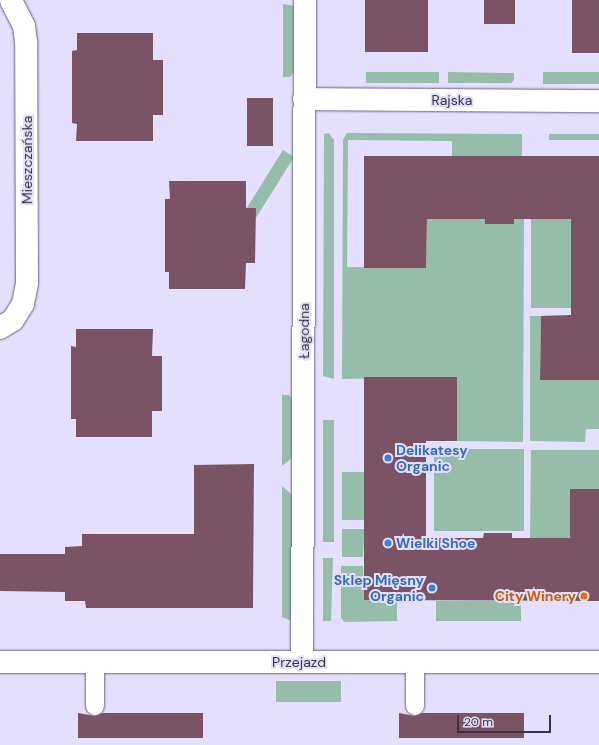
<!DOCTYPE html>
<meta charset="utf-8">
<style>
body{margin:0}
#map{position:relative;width:599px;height:745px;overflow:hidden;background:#e4dffc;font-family:"DM Sans",sans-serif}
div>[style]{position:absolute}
.green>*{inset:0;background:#96bdaa;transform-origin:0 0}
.building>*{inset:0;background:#7a5465;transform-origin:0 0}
.roads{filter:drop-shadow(0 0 1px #686180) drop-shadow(0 0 1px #686180)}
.service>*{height:18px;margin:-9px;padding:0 9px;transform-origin:9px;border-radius:9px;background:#fff}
.minor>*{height:22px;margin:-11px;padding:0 11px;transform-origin:11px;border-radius:11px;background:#fff}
.dots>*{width:11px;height:11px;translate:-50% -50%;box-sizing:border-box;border:2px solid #e4dffc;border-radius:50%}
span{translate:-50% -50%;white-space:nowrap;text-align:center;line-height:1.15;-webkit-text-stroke:4px #e4dffc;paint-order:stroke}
.street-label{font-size:14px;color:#373543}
.shop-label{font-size:14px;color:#366cbe;font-weight:700}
.left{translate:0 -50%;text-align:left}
.right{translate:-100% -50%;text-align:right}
.food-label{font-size:14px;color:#c56008;font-weight:700}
.scale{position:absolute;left:457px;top:715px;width:94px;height:18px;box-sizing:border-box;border:2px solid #373543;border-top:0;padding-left:5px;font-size:12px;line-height:14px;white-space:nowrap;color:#373543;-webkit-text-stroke:3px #e4dffc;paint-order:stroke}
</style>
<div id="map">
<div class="green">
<i style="clip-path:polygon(283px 4px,295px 6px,294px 72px,290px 77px,283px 77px)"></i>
<i style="left:366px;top:72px;width:73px;height:11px"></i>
<i style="clip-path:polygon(448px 72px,514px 73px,514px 80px,511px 83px,448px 83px)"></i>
<i style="left:543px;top:72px;width:56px;height:12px"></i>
<i style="clip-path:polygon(329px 133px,334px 140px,334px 379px,323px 376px,324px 141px,324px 134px)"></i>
<i style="clip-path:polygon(347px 133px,522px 134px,522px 156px,452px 156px,452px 141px,348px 140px,347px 267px,426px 268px,427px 219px,524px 219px,523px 442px,457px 441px,456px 377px,342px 379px,343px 140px)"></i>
<i style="left:549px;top:134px;width:50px;height:6px"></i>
<i style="left:283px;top:150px;width:13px;height:132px;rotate:32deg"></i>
<i style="left:531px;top:219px;width:40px;height:89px"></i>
<i style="clip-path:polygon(530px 316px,541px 316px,540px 380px,599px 380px,599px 429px,586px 429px,585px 442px,530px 441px)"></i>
<i style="clip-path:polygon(282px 395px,289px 395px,294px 401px,292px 458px,282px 466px)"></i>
<i style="left:323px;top:420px;width:11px;height:122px"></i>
<i style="left:434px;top:449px;width:90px;height:82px"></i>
<i style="clip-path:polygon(531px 450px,599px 450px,599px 489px,570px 489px,570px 538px,530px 538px)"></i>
<i style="left:342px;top:472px;width:22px;height:48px"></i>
<i style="clip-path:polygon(282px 486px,292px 495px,293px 620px,289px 620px,282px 617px)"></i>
<i style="clip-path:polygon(342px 529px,371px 529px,364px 539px,363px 557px,342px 557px)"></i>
<i style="clip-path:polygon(323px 558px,333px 558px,331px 621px,323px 621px)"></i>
<i style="clip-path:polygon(341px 566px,363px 566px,364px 600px,397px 600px,397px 621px,344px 622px,341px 618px)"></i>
<i style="left:436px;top:601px;width:85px;height:20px"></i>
<i style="left:276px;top:681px;width:65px;height:21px"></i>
</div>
<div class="building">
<i style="left:365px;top:0;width:63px;height:52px"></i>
<i style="left:484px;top:0;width:31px;height:24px"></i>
<i style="left:572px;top:0;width:27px;height:53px"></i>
<i style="clip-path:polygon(77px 33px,153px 33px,153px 60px,163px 60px,163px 115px,153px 115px,153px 141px,76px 141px,77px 124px,72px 123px,72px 51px,77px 50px)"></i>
<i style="left:247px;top:98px;width:26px;height:48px"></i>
<i style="clip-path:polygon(364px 156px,599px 156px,599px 380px,540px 380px,541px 316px,571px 315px,571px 219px,514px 219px,514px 224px,485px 224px,485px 219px,427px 219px,426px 268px,364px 268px)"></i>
<i style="clip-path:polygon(169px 181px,246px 181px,246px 208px,256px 208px,255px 263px,246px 263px,245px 289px,169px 289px,169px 272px,165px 272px,165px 199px,170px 199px)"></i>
<i style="clip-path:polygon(76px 329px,153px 329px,152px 356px,162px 356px,162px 411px,152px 411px,152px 437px,76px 437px,76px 419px,71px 419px,71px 346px,76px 347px)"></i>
<i style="clip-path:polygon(364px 377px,457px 377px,457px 441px,426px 441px,426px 538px,483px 538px,484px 533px,512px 533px,512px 538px,570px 538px,570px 489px,599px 489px,599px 601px,364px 600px)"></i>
<i style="clip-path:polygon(254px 464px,253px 608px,86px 608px,85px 601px,65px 601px,65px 592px,0 591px,0 554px,65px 554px,65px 547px,82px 546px,82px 534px,194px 534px,194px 465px)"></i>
<i style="clip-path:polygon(78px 713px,95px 716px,103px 713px,203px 713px,203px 738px,78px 738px)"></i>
<i style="clip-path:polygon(399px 713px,415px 716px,422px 713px,524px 713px,524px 738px,399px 738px)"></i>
</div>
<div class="roads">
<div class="service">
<i style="left:415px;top:662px;width:44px;rotate:90deg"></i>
<i style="left:95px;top:706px;width:43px;rotate:-90deg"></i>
</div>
<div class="minor">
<i style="left:304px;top:99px;width:295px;rotate:0.4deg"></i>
<i style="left:0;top:328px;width:15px;rotate:-32deg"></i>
<i style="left:13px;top:320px;width:19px;rotate:-58deg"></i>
<i style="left:23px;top:304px;width:21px;rotate:-79deg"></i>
<i style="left:27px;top:283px;width:241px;rotate:-90.2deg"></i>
<i style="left:26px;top:42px;width:16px;rotate:-97deg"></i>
<i style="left:24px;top:26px;width:29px;rotate:-117deg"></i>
<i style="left:0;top:662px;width:599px"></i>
<i style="left:302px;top:662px;width:662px;rotate:-89.74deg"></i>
</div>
</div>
<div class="dots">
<i style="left:388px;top:458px;background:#3f7fe0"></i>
<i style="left:388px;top:543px;background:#3f7fe0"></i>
<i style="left:432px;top:588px;background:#3f7fe0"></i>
<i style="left:584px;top:596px;background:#e8710a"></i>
</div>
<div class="street-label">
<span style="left:452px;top:100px">Rajska</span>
<span style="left:27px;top:160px;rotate:-90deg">Mieszczańska</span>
<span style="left:304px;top:331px;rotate:-90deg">Łagodna</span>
<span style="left:299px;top:662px">Przejazd</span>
</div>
<div class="shop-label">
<span class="left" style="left:396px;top:458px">Delikatesy<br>Organic</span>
<span class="left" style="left:396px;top:543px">Wielki Shoe</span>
<span class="right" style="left:424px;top:588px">Sklep Mięsny<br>Organic</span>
</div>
<div class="food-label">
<span class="right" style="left:576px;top:596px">City Winery</span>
</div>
<div class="scale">20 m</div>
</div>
